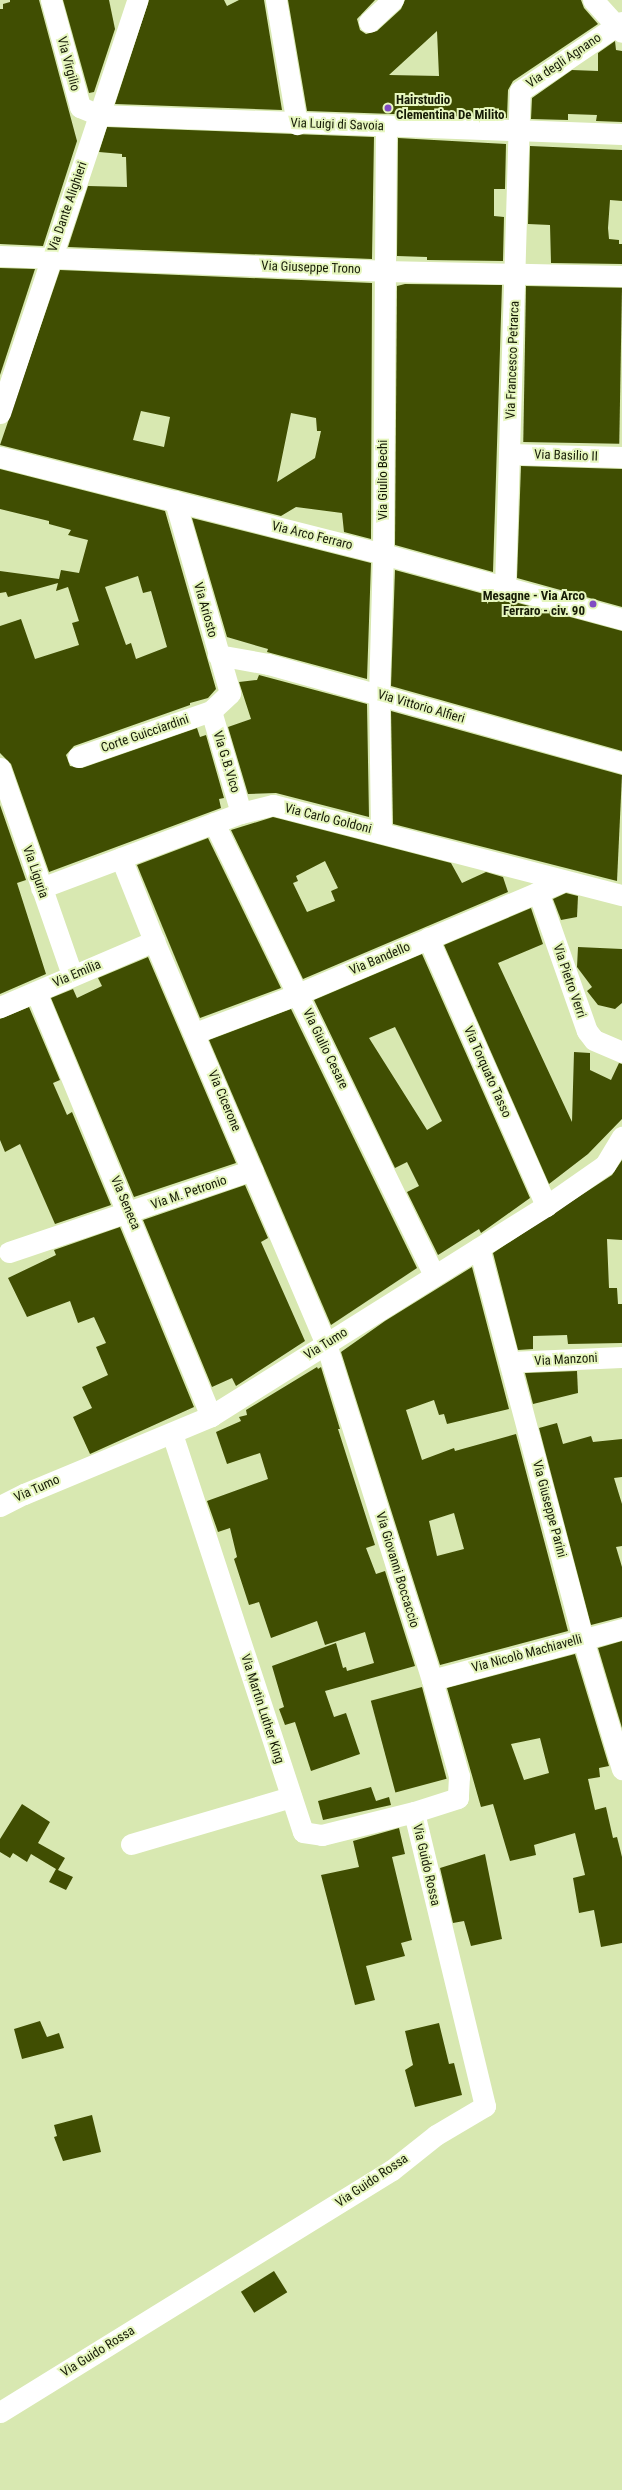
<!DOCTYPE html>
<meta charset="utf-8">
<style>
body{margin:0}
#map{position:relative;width:622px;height:2490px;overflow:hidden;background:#d8e8b1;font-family:"Roboto Condensed",sans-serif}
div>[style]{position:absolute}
.building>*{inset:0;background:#404e02;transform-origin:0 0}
.minor>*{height:21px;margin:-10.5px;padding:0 10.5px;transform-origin:10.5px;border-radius:10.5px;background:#fff}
.dots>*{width:11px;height:11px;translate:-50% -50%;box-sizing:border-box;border:2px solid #e6f6be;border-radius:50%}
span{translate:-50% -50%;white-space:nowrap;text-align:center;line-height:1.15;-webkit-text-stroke:4px #e6f6be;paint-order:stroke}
.street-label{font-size:13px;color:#161b06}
.poi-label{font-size:13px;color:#161b06;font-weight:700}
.left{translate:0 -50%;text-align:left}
.right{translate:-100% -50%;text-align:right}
</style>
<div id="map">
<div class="building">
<i style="clip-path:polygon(10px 0,39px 0,77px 141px,43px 246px,0 244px,0 9px,3px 9px,3px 4px,10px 2px)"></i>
<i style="clip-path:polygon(63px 0,109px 0,115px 29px,94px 92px,89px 93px)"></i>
<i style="clip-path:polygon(149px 0,224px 0,227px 6px,239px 0,264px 0,282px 110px,115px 104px)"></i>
<i style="clip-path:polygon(evenodd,288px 0,375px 0,357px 19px,360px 30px,366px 34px,377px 31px,401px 9px,405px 0,581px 0,584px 8px,598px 24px,513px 81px,508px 90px,507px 118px,307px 111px,288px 0,437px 31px,439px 76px,389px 75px,437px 31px)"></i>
<i style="clip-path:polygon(615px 41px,616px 50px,622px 51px,622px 122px,596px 121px,597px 115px,568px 114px,568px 120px,531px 119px,532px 98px,572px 70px,598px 71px,598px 53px)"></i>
<i style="clip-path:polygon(107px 127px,374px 137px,372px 259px,68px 247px,88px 186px,127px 187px,126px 157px,122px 157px,122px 154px,99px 152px)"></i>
<i style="clip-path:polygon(398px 138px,506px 144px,505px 189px,494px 189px,494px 216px,504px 217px,503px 261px,427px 260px,427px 257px,397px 256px)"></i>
<i style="clip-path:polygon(530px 146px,622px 150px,622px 201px,610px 200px,608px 228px,609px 239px,619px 240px,619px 244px,622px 244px,622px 264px,551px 263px,550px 225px,528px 224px)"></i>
<i style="clip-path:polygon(0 268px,35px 269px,0 375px)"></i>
<i style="clip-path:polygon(evenodd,60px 270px,372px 283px,371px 539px,344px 532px,342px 513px,296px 507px,281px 516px,0 445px,60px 270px,141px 411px,170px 417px,164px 447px,133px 440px,141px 411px,60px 270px,291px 413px,316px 418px,317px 431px,321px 431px,315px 458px,277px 482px,291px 413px)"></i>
<i style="clip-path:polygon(405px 284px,502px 285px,493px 572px,395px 545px,397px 286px)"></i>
<i style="left:526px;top:286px;width:96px;height:156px;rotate:1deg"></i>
<i style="clip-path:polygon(521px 466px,622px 469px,622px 607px,517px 578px)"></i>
<i style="clip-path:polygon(evenodd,0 469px,165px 511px,216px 689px,208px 698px,190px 703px,190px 705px,74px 746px,66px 755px,70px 766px,82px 768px,197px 728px,200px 737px,206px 735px,224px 798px,219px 799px,221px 808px,49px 872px,11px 764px,0 753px,0 626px,21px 619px,35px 659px,79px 645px,72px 623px,79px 621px,68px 587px,56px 591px,58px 583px,8px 597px,6px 592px,0 593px,0 571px,59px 579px,61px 570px,79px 573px,88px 540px,68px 535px,71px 530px,49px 524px,49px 521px,0 509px,0 469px,138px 576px,143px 593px,151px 591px,167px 647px,136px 659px,131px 643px,126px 645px,105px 587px,138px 576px)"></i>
<i style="clip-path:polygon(192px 518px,371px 563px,367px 679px,267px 652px,268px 649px,227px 637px)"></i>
<i style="clip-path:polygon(395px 570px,622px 631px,622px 751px,391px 686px)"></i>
<i style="clip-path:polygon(259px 675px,367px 704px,369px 817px,276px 793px,248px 794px,228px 727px,251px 719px,239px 682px,257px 680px)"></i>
<i style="clip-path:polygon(391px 711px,622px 775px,617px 881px,393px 824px)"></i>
<i style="clip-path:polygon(0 805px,26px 880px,17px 883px,46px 974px,0 994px)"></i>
<i style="clip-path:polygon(evenodd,273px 817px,451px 863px,462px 883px,486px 872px,503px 877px,508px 892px,303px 979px,231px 830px,273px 817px,325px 861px,338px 888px,331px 891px,335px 901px,307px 912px,293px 883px,298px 881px,296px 876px,325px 861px)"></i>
<i style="clip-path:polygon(208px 838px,281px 988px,200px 1018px,137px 865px)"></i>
<i style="clip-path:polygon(566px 893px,578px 896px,577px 917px,561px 920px,553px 899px)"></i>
<i style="clip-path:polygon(531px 908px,543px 944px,498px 963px,572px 1122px,574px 1052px,590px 1053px,590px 1070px,611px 1080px,619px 1063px,622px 1064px,622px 1119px,588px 1154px,549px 1184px,444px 945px)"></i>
<i style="clip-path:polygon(578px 947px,622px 949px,622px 1003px,615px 1009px,598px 1005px,587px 991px,592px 987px,577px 967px)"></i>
<i style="clip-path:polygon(evenodd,422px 954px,530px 1198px,481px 1233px,479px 1229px,438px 1255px,407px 1192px,419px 1186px,407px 1162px,395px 1168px,314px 1000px,422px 954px,395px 1027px,442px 1121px,427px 1130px,369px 1038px,395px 1027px)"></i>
<i style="clip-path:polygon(148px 957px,236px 1163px,134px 1197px,51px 998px,73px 989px,77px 998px,102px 986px,98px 978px)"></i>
<i style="clip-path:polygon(29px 1007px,60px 1080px,53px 1083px,67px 1115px,72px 1112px,111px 1205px,55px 1224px,20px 1144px,5px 1152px,0 1140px,0 1019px)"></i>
<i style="clip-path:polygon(291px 1009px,417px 1268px,331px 1325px,209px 1040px)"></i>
<i style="clip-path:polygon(622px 1160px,622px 1240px,607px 1239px,609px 1288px,617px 1288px,618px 1304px,622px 1304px,622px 1343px,568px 1344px,567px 1335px,533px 1336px,533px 1349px,518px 1350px,493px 1253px,612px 1175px)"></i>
<i style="clip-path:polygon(245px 1185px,268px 1238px,261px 1242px,305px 1341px,236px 1386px,232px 1378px,212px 1387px,143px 1220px)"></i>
<i style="clip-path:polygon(120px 1227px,194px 1407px,90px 1454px,73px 1417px,92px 1408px,82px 1387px,108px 1375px,96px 1347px,106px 1343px,94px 1317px,78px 1323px,70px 1301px,27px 1317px,8px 1278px,56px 1255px,54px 1250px)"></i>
<i style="clip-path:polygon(evenodd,472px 1267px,509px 1409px,447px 1424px,444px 1414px,439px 1415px,434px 1400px,406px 1410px,422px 1460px,454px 1448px,455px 1451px,516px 1434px,568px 1631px,440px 1665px,341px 1352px,385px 1321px,472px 1267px,454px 1513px,464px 1549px,437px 1556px,429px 1521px,454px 1513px)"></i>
<i style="clip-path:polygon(317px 1367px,318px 1369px,321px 1367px,340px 1429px,338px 1429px,375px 1545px,366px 1548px,376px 1574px,385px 1571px,415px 1666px,325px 1691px,334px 1717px,346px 1713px,360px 1754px,311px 1771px,295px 1722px,285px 1725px,279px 1709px,284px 1707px,272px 1666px,336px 1643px,343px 1668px,346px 1667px,347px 1671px,374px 1663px,365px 1632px,325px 1645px,317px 1621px,271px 1638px,259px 1602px,249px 1605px,234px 1559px,237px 1557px,230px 1528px,218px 1532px,207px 1501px,268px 1479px,260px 1453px,227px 1464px,216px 1432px,241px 1421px,239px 1417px,247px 1415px,246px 1410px)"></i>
<i style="clip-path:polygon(577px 1371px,578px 1393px,533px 1404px,525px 1373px)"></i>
<i style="clip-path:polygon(557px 1423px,563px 1444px,591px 1436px,593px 1442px,622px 1439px,622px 1477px,614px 1478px,622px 1504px,622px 1546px,616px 1547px,622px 1567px,622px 1617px,591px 1625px,539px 1428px)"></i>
<i style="clip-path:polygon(622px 1641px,622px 1728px,598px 1648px)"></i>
<i style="clip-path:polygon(evenodd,575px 1654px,609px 1766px,599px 1768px,600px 1777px,588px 1779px,595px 1810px,606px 1807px,613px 1838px,617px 1837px,622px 1857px,622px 1943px,601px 1947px,594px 1910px,579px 1913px,573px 1878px,585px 1875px,575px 1833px,534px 1845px,536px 1855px,510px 1861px,493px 1804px,481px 1807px,447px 1688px,575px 1654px,540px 1738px,549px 1773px,524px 1780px,511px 1744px,540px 1738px)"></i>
<i style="left:422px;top:1687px;width:95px;height:53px;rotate:75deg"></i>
<i style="clip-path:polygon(371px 1787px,376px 1801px,389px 1797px,391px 1805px,323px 1820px,318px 1801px)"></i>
<i style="clip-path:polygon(22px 1804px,50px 1822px,38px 1843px,65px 1858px,58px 1870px,73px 1877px,66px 1890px,49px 1882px,56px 1869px,31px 1854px,27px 1862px,13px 1853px,10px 1858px,0 1852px,0 1839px)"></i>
<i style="clip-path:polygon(399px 1828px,405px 1854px,392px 1857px,412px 1940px,401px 1943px,405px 1956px,366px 1966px,375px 2000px,355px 2005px,321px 1875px,359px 1867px,353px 1841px)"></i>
<i style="clip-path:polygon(485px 1854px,502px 1939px,471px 1946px,464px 1921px,453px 1923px,440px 1868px)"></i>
<i style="clip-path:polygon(40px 2021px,47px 2037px,59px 2033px,64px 2048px,22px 2059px,14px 2029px)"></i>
<i style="clip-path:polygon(439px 2023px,449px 2064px,454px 2063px,462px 2095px,415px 2107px,405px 2070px,413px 2065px,405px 2031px)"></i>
<i style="clip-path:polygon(92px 2115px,101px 2152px,63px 2161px,54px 2137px,57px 2136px,54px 2125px)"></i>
<i style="left:274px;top:2271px;width:25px;height:39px;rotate:58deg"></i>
</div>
<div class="minor">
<i style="left:51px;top:0;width:111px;rotate:74.8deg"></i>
<i style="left:80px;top:107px;width:21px;rotate:23deg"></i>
<i style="left:99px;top:115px;width:523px;rotate:2.08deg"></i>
<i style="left:276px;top:0;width:126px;rotate:80.4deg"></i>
<i style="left:593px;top:0;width:43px;rotate:47.8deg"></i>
<i style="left:369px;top:22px;width:33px;rotate:-43deg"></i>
<i style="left:0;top:256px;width:384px;rotate:2.2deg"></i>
<i style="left:384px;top:271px;width:238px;rotate:1.2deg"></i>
<i style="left:0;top:413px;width:435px;rotate:-71.6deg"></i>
<i style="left:509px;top:454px;width:113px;rotate:1.5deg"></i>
<i style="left:0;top:457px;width:395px;rotate:14.2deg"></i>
<i style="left:383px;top:554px;width:248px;rotate:15.2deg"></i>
<i style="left:505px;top:588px;width:497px;rotate:-88.3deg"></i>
<i style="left:520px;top:91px;width:123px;rotate:-34.1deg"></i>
<i style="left:218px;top:655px;width:51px;rotate:10.2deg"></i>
<i style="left:268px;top:664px;width:368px;rotate:15.6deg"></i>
<i style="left:211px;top:711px;width:106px;rotate:73.6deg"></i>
<i style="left:78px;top:757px;width:141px;rotate:-19.1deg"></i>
<i style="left:211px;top:711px;width:26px;rotate:-43deg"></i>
<i style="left:230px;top:693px;width:200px;rotate:-106deg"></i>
<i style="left:0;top:768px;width:219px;rotate:70.8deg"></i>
<i style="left:214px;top:823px;width:503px;rotate:64.05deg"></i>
<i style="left:381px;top:833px;width:138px;rotate:-90.8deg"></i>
<i style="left:379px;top:695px;width:141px;rotate:-88.4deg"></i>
<i style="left:383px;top:554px;width:427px;rotate:-89.6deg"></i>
<i style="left:121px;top:858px;width:89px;rotate:68.3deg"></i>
<i style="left:154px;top:941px;width:438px;rotate:66.9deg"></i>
<i style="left:326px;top:1344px;width:352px;rotate:72.5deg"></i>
<i style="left:432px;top:1680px;width:100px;rotate:74.3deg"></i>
<i style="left:459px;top:1776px;width:22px;rotate:93deg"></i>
<i style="left:458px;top:1798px;width:46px;rotate:162.3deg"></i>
<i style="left:414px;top:1812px;width:95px;rotate:166deg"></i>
<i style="left:322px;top:1835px;width:19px;rotate:-171deg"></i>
<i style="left:303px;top:1832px;width:420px;rotate:-108.2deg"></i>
<i style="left:41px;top:888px;width:214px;rotate:-20.6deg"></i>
<i style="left:241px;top:813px;width:33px;rotate:-14deg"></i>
<i style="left:273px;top:805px;width:360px;rotate:14.5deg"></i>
<i style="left:538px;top:892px;width:147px;rotate:70.6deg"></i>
<i style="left:587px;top:1031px;width:11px;rotate:52deg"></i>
<i style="left:594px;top:1040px;width:30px;rotate:23deg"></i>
<i style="left:428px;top:938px;width:293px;rotate:66.2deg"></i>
<i style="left:36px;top:992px;width:459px;rotate:67.6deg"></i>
<i style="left:0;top:1007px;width:168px;rotate:-23.2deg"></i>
<i style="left:195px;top:1033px;width:110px;rotate:-20.7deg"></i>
<i style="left:298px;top:994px;width:289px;rotate:-23deg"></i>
<i style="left:479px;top:1248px;width:406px;rotate:75.1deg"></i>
<i style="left:583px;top:1640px;width:135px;rotate:73.2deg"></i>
<i style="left:9px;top:1252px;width:257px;rotate:-18.6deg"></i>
<i style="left:510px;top:1362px;width:112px;rotate:-2.6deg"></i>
<i style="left:0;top:1506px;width:27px;rotate:-27deg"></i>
<i style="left:24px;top:1494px;width:203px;rotate:-22.6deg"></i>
<i style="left:211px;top:1416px;width:395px;rotate:-32.1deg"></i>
<i style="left:546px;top:1206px;width:72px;rotate:-34.8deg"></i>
<i style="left:605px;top:1165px;width:33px;rotate:-59deg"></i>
<i style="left:432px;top:1680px;width:197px;rotate:-15deg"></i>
<i style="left:131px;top:1844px;width:167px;rotate:-16.4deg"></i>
<i style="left:0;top:2412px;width:461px;rotate:-31.7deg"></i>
<i style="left:392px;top:2170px;width:56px;rotate:-38.5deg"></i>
<i style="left:436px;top:2135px;width:57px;rotate:-30.6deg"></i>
<i style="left:485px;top:2106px;width:302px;rotate:-103.6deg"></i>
</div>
<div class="dots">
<i style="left:388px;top:108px;background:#814bc3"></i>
<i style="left:593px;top:604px;background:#814bc3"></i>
</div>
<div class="street-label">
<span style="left:564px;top:61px;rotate:-34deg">Via degli Agnano</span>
<span style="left:68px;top:64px;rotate:75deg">Via Virgilio</span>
<span style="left:337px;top:125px;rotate:2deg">Via Luigi di Savoia</span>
<span style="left:68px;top:207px;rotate:-71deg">Via Dante Alighieri</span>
<span style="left:311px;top:268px;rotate:2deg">Via Giuseppe Trono</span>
<span style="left:513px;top:360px;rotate:-88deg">Via Francesco Petrarca</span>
<span style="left:566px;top:456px;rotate:2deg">Via Basilio II</span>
<span style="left:383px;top:480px;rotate:-90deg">Via Giulio Bechi</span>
<span style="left:312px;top:536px;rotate:14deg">Via Arco Ferraro</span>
<span style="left:205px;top:610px;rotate:74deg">Via Ariosto</span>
<span style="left:421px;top:707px;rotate:16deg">Via Vittorio Alfieri</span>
<span style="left:145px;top:734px;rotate:-19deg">Corte Guicciardini</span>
<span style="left:226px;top:762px;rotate:73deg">Via G.B.Vico</span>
<span style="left:328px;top:819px;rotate:14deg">Via Carlo Goldoni</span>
<span style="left:35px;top:872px;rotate:71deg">Via Liguria</span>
<span style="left:380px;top:959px;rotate:-23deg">Via Bandello</span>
<span style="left:77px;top:974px;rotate:-23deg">Via Emilia</span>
<span style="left:569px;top:981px;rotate:71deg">Via Pietro Verri</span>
<span style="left:325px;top:1049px;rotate:64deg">Via Giulio Cesare</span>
<span style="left:487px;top:1072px;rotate:66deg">Via Torquato Tasso</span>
<span style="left:224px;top:1101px;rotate:67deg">Via Cicerone</span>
<span style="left:189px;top:1193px;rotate:-19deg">Via M. Petronio</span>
<span style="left:125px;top:1203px;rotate:67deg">Via Seneca</span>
<span style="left:326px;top:1344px;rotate:-32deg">Via Tumo</span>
<span style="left:566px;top:1360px;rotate:-3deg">Via Manzoni</span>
<span style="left:37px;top:1489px;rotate:-24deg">Via Tumo</span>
<span style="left:549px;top:1509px;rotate:75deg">Via Giuseppe Parini</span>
<span style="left:397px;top:1570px;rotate:73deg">Via Giovanni Boccaccio</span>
<span style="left:527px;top:1654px;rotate:-15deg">Via Nicolò Machiavelli</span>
<span style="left:262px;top:1709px;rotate:72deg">Via Martin Luther King</span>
<span style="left:426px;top:1865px;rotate:77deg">Via Guido Rossa</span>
<span style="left:372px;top:2181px;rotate:-34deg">Via Guido Rossa</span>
<span style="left:98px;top:2352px;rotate:-32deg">Via Guido Rossa</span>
</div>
<div class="poi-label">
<span class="left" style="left:396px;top:108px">Hairstudio<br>Clementina De Milito</span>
<span class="right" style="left:585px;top:604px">Mesagne - Via Arco<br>Ferraro - civ. 90</span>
</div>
</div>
